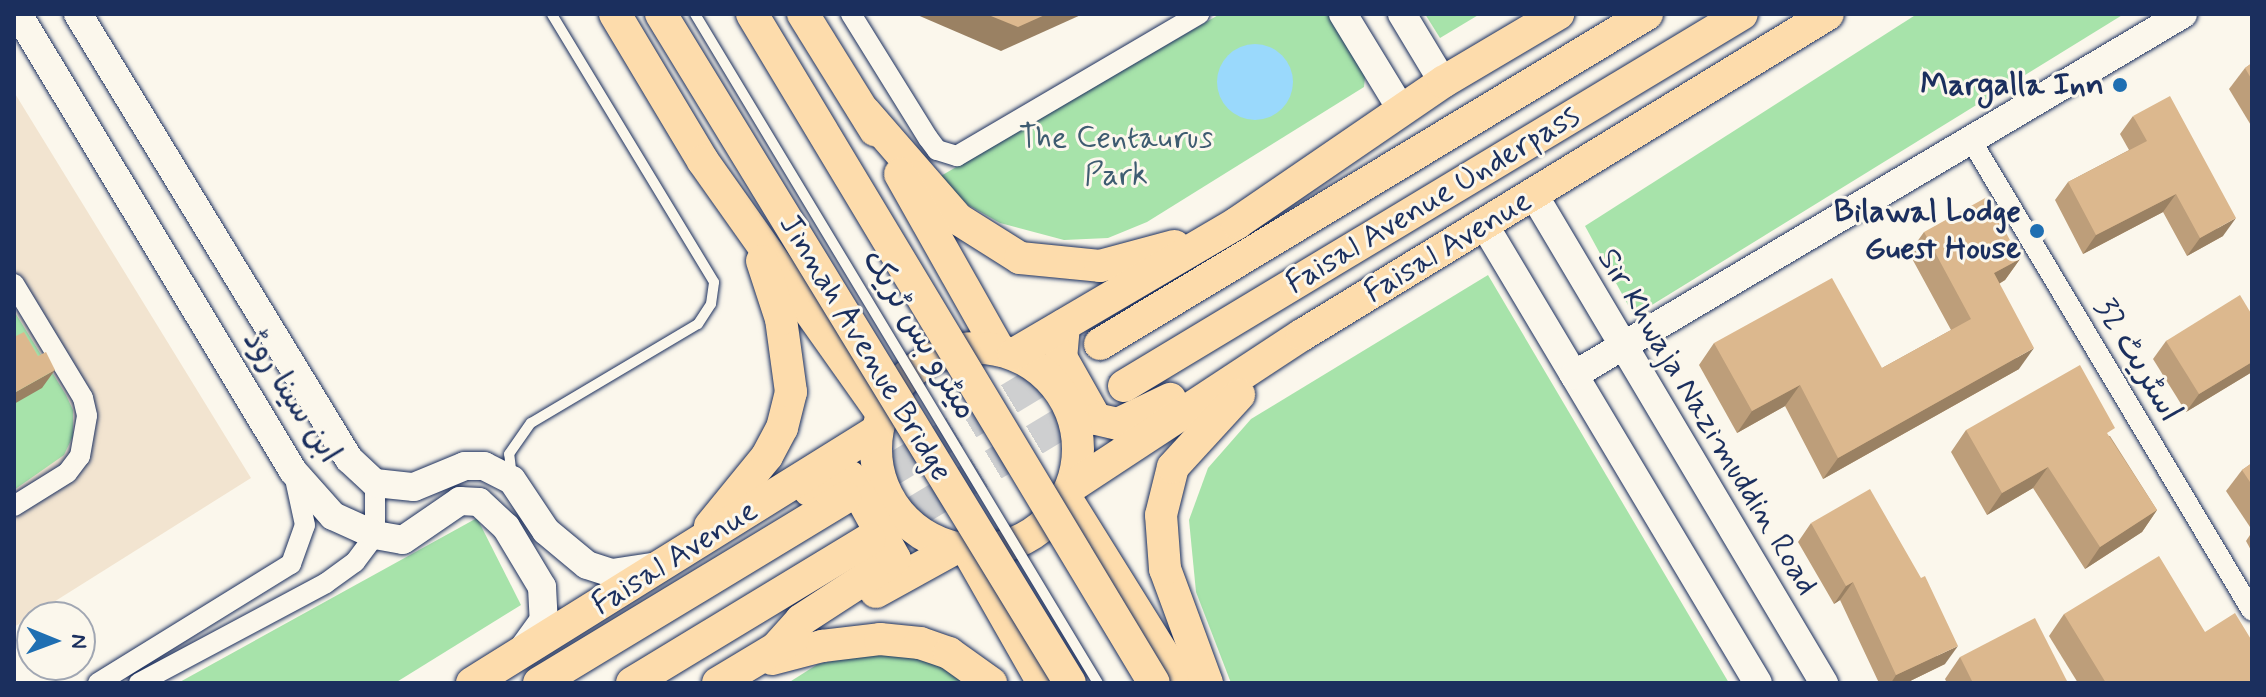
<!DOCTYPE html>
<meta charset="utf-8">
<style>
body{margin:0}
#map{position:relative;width:2266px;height:697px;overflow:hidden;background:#fbf7ec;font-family:Mynerve,"Playpen Sans Arabic",sans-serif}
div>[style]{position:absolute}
.built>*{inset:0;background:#f2e4d0}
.green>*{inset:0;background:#a7e3aa}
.water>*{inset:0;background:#9ad9fc}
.round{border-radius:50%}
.primary-tunnel>*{height:32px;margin-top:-16px;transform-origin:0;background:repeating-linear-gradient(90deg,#cecfd0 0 32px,transparent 0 48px)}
.roads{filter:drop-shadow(0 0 2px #1b2f5e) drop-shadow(0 0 2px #1b2f5e)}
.lane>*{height:10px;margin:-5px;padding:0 5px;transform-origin:5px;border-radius:5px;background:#fbf7ec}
.street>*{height:20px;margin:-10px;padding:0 10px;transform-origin:10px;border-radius:10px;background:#fbf7ec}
.secondary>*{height:28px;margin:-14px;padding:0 14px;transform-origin:14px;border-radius:14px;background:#fbf7ec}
.primary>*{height:32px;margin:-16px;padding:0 16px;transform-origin:16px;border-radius:16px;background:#fddcac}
.primary>.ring{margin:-16px;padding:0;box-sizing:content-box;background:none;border:32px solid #fddcac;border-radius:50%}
.bridges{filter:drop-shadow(0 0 2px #1b2f5e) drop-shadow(0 0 2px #1b2f5e)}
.lane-bridge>*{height:10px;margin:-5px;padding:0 5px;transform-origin:5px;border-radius:5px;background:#fbf7ec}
.primary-bridge>*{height:32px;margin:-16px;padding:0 16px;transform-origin:16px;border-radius:16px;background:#fddcac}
.wall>*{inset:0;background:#bd9e7a}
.shaded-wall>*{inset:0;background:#9a8163}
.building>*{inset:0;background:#dcb88e}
.dots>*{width:22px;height:22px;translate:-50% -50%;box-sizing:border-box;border:4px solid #fbf7ec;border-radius:50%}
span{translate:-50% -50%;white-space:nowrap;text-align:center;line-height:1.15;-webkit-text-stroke:6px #fbf7ec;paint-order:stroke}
.poi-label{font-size:32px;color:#1b2f5e;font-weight:700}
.right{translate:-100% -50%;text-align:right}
.park-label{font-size:32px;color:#3e5c71}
.street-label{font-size:32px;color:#1b2f5e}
.frame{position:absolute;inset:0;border:16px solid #1b2f5e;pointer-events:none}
.north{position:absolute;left:16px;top:601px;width:80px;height:80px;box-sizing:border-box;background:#fbf7ec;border:2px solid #a1a7b3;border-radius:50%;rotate:91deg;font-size:22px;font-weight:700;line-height:32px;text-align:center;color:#1b2f5e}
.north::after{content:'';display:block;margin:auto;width:28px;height:36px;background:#1f6fb2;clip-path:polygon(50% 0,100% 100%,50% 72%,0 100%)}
</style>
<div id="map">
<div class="built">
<i style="clip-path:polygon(14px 92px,251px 478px,14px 627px)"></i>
</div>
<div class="green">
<i style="clip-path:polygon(1220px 14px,1336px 14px,1366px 68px,1364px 87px,1147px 222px,1108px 238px,1064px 240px,1000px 223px,968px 205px,939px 177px)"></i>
<i style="clip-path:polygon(1425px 14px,1480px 14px,1440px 38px)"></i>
<i style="clip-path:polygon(1917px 14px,2124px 14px,1634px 316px,1585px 226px)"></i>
<i style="clip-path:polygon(1488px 275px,1729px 683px,1231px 683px,1196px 592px,1189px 520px,1208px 468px,1251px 419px)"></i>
<i style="clip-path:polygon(14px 311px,66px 395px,73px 410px,73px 436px,64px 455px,14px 490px)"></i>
<i style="clip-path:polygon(477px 518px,521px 605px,395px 683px,178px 683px)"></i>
<i style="clip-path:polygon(906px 646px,987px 683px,788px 683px,818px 664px)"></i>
</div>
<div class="water">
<i class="round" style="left:1217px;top:44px;width:76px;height:76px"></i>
</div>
<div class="primary-tunnel">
<i style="left:845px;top:498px;width:298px;rotate:-31.1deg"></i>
<i style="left:870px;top:539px;width:297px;rotate:-31.1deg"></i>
</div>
<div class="roads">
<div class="lane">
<i style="left:512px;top:477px;width:23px;rotate:-97deg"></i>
<i style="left:509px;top:454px;width:38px;rotate:-55deg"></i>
<i style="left:531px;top:423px;width:194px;rotate:-30.7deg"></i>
<i style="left:698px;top:324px;width:24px;rotate:-57deg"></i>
<i style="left:711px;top:304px;width:22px;rotate:-82deg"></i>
<i style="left:714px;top:282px;width:313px;rotate:-121.2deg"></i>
</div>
<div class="street">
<i style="left:851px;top:14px;width:146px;rotate:58.2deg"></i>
<i style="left:928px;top:138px;width:15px;rotate:53deg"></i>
<i style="left:937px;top:150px;width:21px;rotate:17deg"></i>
<i style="left:957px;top:156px;width:281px;rotate:-30.4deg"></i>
<i style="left:1971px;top:140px;width:548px;rotate:59.18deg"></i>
<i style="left:14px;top:284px;width:133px;rotate:58.8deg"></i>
<i style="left:83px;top:398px;width:18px;rotate:77deg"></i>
<i style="left:87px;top:416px;width:41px;rotate:99.9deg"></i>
<i style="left:80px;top:456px;width:21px;rotate:127deg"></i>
<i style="left:67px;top:473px;width:62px;rotate:148.1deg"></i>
<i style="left:98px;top:683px;width:227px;rotate:-31.7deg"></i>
<i style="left:291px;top:564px;width:41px;rotate:-70.3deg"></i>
<i style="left:305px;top:525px;width:52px;rotate:-102.2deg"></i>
<i style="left:139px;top:683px;width:212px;rotate:-28.1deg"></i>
<i style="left:326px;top:583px;width:36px;rotate:-36deg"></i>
<i style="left:355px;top:562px;width:34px;rotate:-53deg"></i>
<i style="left:375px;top:535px;width:52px;rotate:-90deg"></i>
</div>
<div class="secondary">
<i style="left:18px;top:14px;width:533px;rotate:58.96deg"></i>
<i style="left:293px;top:471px;width:60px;rotate:48.4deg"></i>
<i style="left:333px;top:516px;width:46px;rotate:24.3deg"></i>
<i style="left:375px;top:535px;width:28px;rotate:10deg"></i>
<i style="left:403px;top:540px;width:69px;rotate:-34.4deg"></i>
<i style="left:460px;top:501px;width:19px;rotate:3deg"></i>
<i style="left:479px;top:502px;width:37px;rotate:43deg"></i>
<i style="left:506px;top:527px;width:70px;rotate:59deg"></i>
<i style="left:542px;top:587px;width:33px;rotate:87deg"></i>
<i style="left:544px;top:620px;width:36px;rotate:126deg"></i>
<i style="left:78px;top:14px;width:521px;rotate:58.66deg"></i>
<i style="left:349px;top:459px;width:35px;rotate:43deg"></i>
<i style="left:375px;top:483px;width:39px;rotate:6deg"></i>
<i style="left:414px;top:487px;width:55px;rotate:-22.4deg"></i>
<i style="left:465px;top:466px;width:19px"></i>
<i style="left:484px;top:466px;width:31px;rotate:27deg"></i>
<i style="left:512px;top:480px;width:61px;rotate:56.3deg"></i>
<i style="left:546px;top:531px;width:53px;rotate:39.7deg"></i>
<i style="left:587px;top:565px;width:26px;rotate:18deg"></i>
<i style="left:612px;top:573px;width:48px;rotate:-8.5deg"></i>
<i style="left:1343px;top:14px;width:111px;rotate:58.6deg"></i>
<i style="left:1402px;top:14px;width:79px;rotate:58.9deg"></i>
<i style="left:1534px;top:195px;width:568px;rotate:59.28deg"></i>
<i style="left:1485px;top:226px;width:532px;rotate:59.15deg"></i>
<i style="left:1574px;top:375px;width:708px;rotate:-30.66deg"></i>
</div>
<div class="primary">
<i style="left:615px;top:14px;width:171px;rotate:59.1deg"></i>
<i style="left:703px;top:161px;width:310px;rotate:54.7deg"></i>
<i style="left:803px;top:14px;width:137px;rotate:58.2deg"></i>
<i style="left:865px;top:112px;width:142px;rotate:49deg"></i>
<i style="left:958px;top:219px;width:73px;rotate:32.2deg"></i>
<i style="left:1020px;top:258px;width:80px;rotate:5.7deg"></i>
<i style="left:1100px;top:266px;width:77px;rotate:-15.1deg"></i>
<i style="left:900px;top:174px;width:202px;rotate:60.6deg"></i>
<i style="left:1064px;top:325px;width:32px;rotate:95deg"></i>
<i style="left:1061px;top:357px;width:71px;rotate:60.6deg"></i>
<i style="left:1096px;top:419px;width:23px;rotate:13deg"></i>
<i style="left:1118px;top:424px;width:58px;rotate:-25.7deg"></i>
<i style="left:1100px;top:344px;width:639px;rotate:-31.1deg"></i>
<i class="ring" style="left:876px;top:348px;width:170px;height:170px"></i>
<i style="left:1014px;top:354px;width:259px;rotate:-30.4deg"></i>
<i style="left:1237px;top:223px;width:250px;rotate:-34.4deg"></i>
<i style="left:1443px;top:82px;width:134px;rotate:-30.6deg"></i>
<i style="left:1124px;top:386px;width:721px;rotate:-31.05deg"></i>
<i style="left:1072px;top:486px;width:275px;rotate:-33.3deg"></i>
<i style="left:1302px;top:335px;width:616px;rotate:-31.39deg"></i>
<i style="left:1066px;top:498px;width:218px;rotate:58.1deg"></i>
<i style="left:710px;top:526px;width:90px;rotate:-50.8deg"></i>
<i style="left:767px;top:456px;width:32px;rotate:-62deg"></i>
<i style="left:782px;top:428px;width:37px;rotate:-76deg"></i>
<i style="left:791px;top:392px;width:74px;rotate:-97.8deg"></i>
<i style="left:781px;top:319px;width:61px;rotate:-108.1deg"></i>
<i style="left:968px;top:551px;width:152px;rotate:60.4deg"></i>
<i style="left:876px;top:592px;width:89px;rotate:-28.9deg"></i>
<i style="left:777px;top:647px;width:36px;rotate:-48deg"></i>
<i style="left:801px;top:620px;width:112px;rotate:-33deg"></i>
<i style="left:895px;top:559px;width:94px;rotate:-118.8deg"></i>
<i style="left:850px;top:477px;width:14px;rotate:-172deg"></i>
<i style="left:836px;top:475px;width:31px;rotate:151deg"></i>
<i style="left:772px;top:659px;width:52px;rotate:-14.6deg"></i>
<i style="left:822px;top:646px;width:58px;rotate:-6.9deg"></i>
<i style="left:880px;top:639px;width:40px;rotate:5.7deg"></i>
<i style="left:920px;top:643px;width:31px;rotate:19deg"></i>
<i style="left:949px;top:653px;width:52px;rotate:35.5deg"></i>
<i style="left:472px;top:683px;width:477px;rotate:-31.9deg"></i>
<i style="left:539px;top:683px;width:358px;rotate:-31.2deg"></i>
<i style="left:632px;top:683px;width:278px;rotate:-31.2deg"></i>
<i style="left:718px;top:683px;width:87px;rotate:-31deg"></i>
<i style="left:1207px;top:683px;width:121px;rotate:-110.2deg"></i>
<i style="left:1165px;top:569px;width:54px;rotate:-94.2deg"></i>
<i style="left:1161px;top:515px;width:49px;rotate:-76deg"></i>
<i style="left:1173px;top:467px;width:98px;rotate:-47.5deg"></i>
</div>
</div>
<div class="bridges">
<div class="lane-bridge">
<i style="left:695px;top:14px;width:781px;rotate:58.94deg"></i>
</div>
<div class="primary-bridge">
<i style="left:661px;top:14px;width:784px;rotate:58.56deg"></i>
<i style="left:752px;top:14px;width:780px;rotate:59deg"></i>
</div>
</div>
<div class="wall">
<i style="clip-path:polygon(2252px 63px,2252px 127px,2229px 89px,2245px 68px)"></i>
<i style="clip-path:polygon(2133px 116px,2223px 236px,2187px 256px,2163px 212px,2083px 254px,2055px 200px,2068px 182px,2129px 150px,2120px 134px)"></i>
<i style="clip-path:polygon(1924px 232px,2020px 259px,2005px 280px,1999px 284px,2019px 369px,1823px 479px,1785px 406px,1737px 433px,1699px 365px,1714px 343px,1882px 368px,1951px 330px,1909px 253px)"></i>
<i style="clip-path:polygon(2252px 315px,2252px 372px,2186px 412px,2153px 359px,2166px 341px)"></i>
<i style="clip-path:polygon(1966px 430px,2110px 436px,2157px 510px,2142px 532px,2085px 569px,2033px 488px,1987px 515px,1951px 452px)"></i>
<i style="clip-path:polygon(2252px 463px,2252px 530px,2226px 491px,2242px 470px)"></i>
<i style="clip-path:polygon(1811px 523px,1945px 664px,1906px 683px,1879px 683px,1840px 600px,1834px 604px,1798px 542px)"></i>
<i style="clip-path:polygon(2252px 532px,2252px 552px,2246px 541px)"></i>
<i style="clip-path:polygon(2064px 614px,2205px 632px,2252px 683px,2078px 683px,2049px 636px)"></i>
<i style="clip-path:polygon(1960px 657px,2068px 683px,1947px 683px,1945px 679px)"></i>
</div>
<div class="shaded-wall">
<i style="clip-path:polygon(915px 14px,1083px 14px,1001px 51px)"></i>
<i style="clip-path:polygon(2176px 194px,2163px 212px,2083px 254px,2096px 235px)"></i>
<i style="clip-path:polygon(2236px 218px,2223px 236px,2187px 256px,2200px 238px)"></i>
<i style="clip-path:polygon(2020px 259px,2005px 280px,1979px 295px,1994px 273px)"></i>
<i style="clip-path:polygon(2034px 348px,2019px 369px,1823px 479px,1838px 458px)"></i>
<i style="clip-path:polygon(2252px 362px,2252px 372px,2186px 412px,2199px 394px)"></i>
<i style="clip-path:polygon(55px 370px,42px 388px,14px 404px,14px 393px)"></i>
<i style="clip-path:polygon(1800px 385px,1785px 406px,1737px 433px,1752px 411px)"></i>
<i style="clip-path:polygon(2048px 467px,2033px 488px,1987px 515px,2002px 493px)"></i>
<i style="clip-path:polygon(2157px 510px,2142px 532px,2085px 569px,2100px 547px)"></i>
<i style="clip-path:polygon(1853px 582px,1840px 600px,1834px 604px,1846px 586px)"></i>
<i style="clip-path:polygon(1958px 646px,1945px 664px,1906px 683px,1891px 683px,1896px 675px)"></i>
</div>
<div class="building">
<i style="clip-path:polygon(986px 14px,1047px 14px,1018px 27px)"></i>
<i style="clip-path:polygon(2252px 63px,2252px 80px,2245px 68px)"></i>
<i style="clip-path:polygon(2170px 96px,2236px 218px,2200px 238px,2176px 194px,2096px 235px,2068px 182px,2147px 141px,2133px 116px)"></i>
<i style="clip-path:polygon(1987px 197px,2020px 259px,1994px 273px,2034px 348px,1838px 458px,1800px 385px,1752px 411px,1714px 343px,1832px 278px,1882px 368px,1971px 319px,1924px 232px)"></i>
<i style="clip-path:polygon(2240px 295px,2252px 315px,2252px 362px,2199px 394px,2166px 341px)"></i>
<i style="clip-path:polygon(24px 332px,38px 356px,46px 352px,55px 370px,14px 393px,14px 337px)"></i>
<i style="clip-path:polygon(2080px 365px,2115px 428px,2107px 433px,2157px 510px,2100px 547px,2048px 467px,2002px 493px,1966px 430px)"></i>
<i style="clip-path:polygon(2252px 463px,2252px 485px,2242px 470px)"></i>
<i style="clip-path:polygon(1870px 489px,1921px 578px,1925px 576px,1958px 646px,1896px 675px,1853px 582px,1846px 586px,1811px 523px)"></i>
<i style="clip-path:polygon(2159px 556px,2205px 632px,2235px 613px,2252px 641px,2252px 683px,2106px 683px,2064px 614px)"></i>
<i style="clip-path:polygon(2035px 618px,2068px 683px,1973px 683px,1960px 657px)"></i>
</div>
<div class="dots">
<i style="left:2120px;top:85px;background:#1f6fb2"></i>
<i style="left:2037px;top:231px;background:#1f6fb2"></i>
</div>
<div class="poi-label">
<span class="right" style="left:2104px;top:85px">Margalla Inn</span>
<span class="right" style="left:2021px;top:231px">Bilawal Lodge<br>Guest House</span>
</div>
<div class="park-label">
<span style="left:1116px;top:157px">The Centaurus<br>Park</span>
</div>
<div class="street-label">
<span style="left:1433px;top:200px;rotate:-31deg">Faisal Avenue Underpass</span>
<span style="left:1448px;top:247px;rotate:-31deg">Faisal Avenue</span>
<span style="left:919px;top:335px;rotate:59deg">میٹرو بس ٹریک</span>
<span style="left:865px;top:348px;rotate:59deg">Jinnah Avenue Bridge</span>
<span style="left:2137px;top:360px;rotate:59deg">اسٹریٹ 32</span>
<span style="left:291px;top:397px;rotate:57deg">ابن سینا روڈ</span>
<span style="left:1707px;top:422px;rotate:59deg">Sir Khwaja Nazimuddin Road</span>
<span style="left:675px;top:558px;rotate:-32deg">Faisal Avenue</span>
</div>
<div class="frame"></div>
<div class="north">N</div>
</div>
